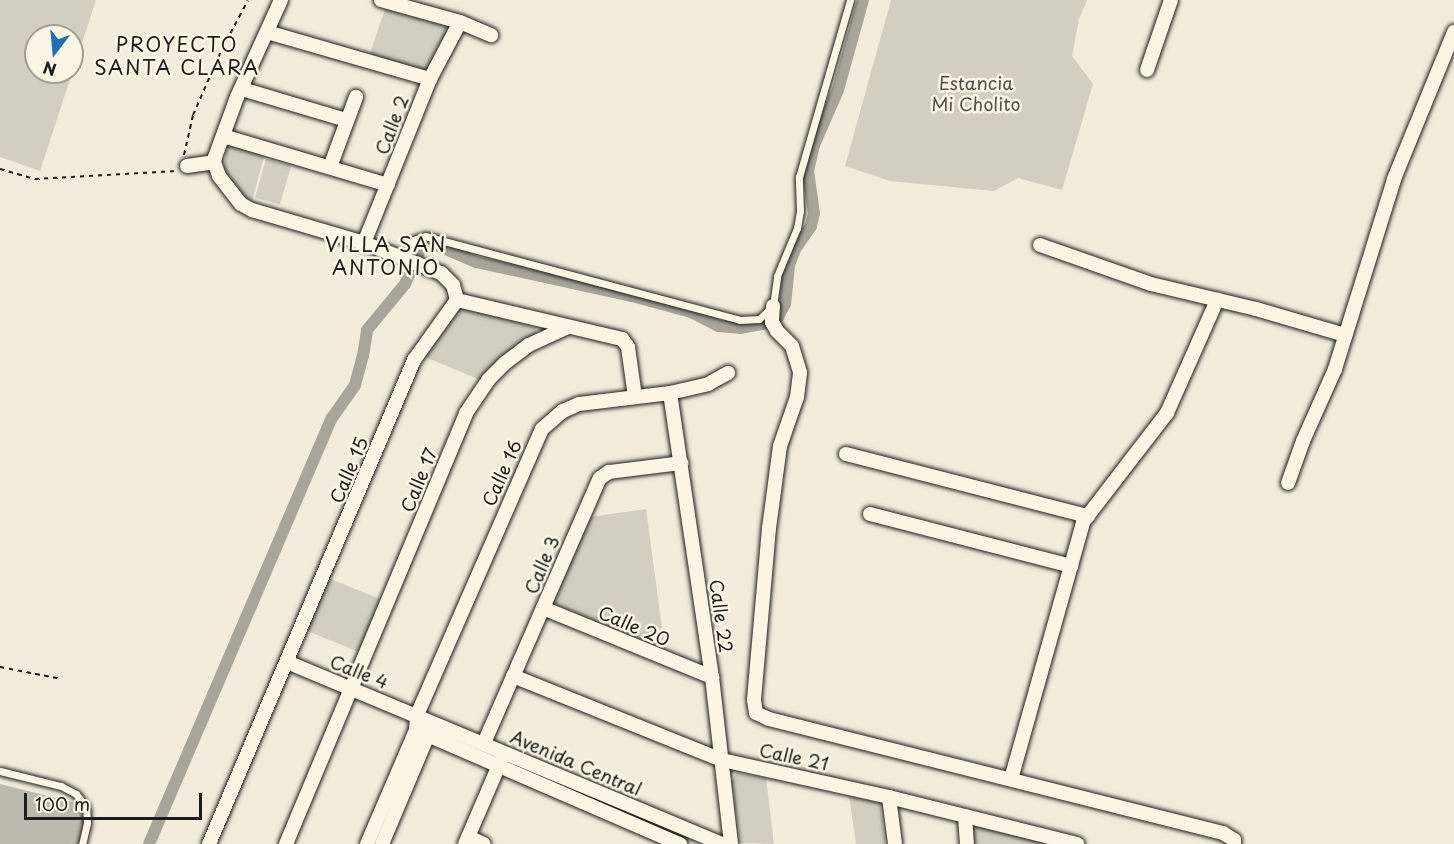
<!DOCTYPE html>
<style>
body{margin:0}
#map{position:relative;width:1454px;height:844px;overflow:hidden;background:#f3ecdd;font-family:"Playpen Sans",sans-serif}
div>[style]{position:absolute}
.green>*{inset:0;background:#d3cec1;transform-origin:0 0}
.shadow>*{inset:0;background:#0003}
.canal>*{height:12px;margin:-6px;padding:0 6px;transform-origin:6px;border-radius:6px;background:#aaa59b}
.building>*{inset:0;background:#beb9ae}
.path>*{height:2px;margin-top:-1px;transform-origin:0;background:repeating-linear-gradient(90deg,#1c1c1c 0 4.5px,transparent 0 9px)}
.roads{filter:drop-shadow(0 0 2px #1c1c1c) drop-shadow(0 0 2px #1c1c1c)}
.service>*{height:7px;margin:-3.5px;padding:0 3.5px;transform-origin:3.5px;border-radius:3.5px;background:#fcf5e5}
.minor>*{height:14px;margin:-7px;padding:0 7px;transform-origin:7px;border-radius:7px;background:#fcf5e5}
span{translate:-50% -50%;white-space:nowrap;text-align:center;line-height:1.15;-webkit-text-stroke:5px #fcf5e5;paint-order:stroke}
.park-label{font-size:18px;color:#53514e}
.street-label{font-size:18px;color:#1c1c1c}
.neighbourhood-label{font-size:20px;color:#1c1c1c;letter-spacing:1.5px}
.north{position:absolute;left:24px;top:24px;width:60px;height:60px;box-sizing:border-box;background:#fcf5e5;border:2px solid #a29e95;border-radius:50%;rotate:196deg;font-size:16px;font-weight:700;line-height:24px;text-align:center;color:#1c1c1c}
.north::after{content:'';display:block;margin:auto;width:21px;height:27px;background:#1f6fb2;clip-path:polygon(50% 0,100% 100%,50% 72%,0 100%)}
.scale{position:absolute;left:24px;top:793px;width:178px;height:27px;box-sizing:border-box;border:3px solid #1c1c1c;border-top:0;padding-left:8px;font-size:18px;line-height:21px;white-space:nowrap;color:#1c1c1c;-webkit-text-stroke:4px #fcf5e5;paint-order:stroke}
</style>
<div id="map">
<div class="green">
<i style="clip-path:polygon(evenodd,0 0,96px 0,40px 171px,0 157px,0 0,36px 36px,72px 36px,72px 72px,36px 72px,36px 36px)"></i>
<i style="clip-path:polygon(891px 0,1087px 0,1079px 19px,1072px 56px,1093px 84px,1062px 190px,1018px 178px,994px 191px,890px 181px,845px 166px)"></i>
<i style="clip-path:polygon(385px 9px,445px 26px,447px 32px,428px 69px,423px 71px,369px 56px)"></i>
<i style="clip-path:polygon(228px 143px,265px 153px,252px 201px,246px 199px,223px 171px)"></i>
<i style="left:266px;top:159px;width:26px;height:40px;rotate:16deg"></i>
<i style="clip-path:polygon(461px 307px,535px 327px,536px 333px,480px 380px,425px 357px)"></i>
<i style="clip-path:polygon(646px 509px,665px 650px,553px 603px,590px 517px)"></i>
<i style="left:328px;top:578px;width:56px;height:57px;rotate:22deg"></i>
<i style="clip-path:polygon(736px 773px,766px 778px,774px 844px,740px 843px,732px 782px)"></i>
<i style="clip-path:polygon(849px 796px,880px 803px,885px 844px,856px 844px)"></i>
<i style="clip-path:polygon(978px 826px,1048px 844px,974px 844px,973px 832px)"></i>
</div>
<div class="shadow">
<i style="clip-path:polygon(0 785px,75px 804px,85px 814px,81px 844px,0 844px)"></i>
</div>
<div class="canal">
<i style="left:149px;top:844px;width:464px;rotate:-66.8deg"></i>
<i style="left:332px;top:418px;width:40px;rotate:-55.1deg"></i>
<i style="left:355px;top:385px;width:30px;rotate:-75deg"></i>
<i style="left:363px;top:356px;width:26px;rotate:-81deg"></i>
<i style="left:367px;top:330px;width:60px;rotate:-50.4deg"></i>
<i style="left:405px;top:284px;width:42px;rotate:-65.9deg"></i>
<i style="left:422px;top:246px;width:12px;rotate:-9deg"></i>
<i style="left:434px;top:244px;width:46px;rotate:23.2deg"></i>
<i style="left:476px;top:262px;width:160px;rotate:12.3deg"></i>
<i style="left:632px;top:296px;width:61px;rotate:15.2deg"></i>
<i style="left:691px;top:312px;width:31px;rotate:27deg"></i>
<i style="left:719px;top:326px;width:21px;rotate:5deg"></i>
<i style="left:740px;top:328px;width:22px;rotate:-10deg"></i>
<i style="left:762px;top:324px;width:17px;rotate:-24deg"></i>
<i style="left:778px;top:317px;width:15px;rotate:-62deg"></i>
<i style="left:785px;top:304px;width:39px;rotate:-84deg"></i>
<i style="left:789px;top:265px;width:17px;rotate:-69deg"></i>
<i style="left:795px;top:249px;width:28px;rotate:-55deg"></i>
<i style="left:811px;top:226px;width:13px;rotate:-77deg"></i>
<i style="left:814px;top:213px;width:42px;rotate:-98.1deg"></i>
<i style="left:808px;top:171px;width:27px;rotate:-77deg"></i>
<i style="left:814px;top:145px;width:60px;rotate:-66.4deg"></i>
<i style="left:838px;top:90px;width:93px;rotate:-74.5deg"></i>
</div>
<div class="building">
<i style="clip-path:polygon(0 784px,76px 803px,79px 807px,70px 844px,0 844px)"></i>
</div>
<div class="path">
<i style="left:184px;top:155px;width:41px;rotate:-77.3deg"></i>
<i style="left:193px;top:115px;width:72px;rotate:-66.3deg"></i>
<i style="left:222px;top:49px;width:55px;rotate:-62deg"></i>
<i style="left:0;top:169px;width:36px;rotate:16deg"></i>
<i style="left:35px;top:179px;width:142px;rotate:-3.2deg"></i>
<i style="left:0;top:667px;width:63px;rotate:11deg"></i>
</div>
<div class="roads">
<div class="service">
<i style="left:406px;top:258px;width:19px;rotate:-69deg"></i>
<i style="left:413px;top:240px;width:13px;rotate:-18deg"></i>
<i style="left:425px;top:236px;width:326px;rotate:14.9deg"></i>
<i style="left:740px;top:320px;width:19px;rotate:-3deg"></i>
<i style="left:759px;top:319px;width:19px;rotate:-43deg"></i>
<i style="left:773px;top:306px;width:30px;rotate:-82deg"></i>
<i style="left:777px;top:276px;width:52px;rotate:-67.4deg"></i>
<i style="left:797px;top:228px;width:17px;rotate:-80deg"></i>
<i style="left:800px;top:211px;width:34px;rotate:-92deg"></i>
<i style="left:799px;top:177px;width:184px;rotate:-73.9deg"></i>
<i style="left:0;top:771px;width:63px;rotate:13.8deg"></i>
<i style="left:61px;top:786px;width:17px;rotate:28deg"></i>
<i style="left:76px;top:794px;width:16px;rotate:52deg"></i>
<i style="left:86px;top:807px;width:16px;rotate:86deg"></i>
<i style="left:87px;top:823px;width:22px;rotate:103deg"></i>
</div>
<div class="minor">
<i style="left:281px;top:0;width:107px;rotate:114.4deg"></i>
<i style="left:237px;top:97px;width:64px;rotate:110.1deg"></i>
<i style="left:215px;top:157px;width:5px;rotate:101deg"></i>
<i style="left:214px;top:162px;width:15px;rotate:70deg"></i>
<i style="left:219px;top:176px;width:36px;rotate:52deg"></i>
<i style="left:241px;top:204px;width:13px;rotate:29deg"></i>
<i style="left:252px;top:210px;width:117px;rotate:16.4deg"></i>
<i style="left:364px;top:243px;width:83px;rotate:21.3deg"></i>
<i style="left:441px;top:273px;width:17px;rotate:45deg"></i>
<i style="left:453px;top:285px;width:16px;rotate:75deg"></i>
<i style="left:381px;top:0;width:82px;rotate:15.6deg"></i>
<i style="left:460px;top:22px;width:34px;rotate:23deg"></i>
<i style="left:267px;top:32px;width:170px;rotate:16.1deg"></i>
<i style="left:1147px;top:70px;width:74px;rotate:-71.1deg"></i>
<i style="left:242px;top:89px;width:109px;rotate:16.6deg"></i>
<i style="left:223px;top:136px;width:172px;rotate:16.5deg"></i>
<i style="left:187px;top:166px;width:27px;rotate:-8deg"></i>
<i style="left:330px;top:167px;width:75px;rotate:-69.6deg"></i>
<i style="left:364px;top:243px;width:177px;rotate:-68.1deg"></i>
<i style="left:430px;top:79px;width:64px;rotate:-62.2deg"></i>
<i style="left:1040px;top:245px;width:118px;rotate:19.4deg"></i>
<i style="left:1151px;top:284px;width:108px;rotate:13.4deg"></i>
<i style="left:1256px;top:309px;width:93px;rotate:16.3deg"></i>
<i style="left:773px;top:306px;width:16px;rotate:94deg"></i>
<i style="left:772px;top:322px;width:10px;rotate:61deg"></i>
<i style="left:777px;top:331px;width:21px;rotate:45deg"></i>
<i style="left:792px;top:346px;width:28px;rotate:73deg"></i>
<i style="left:800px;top:373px;width:24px;rotate:97deg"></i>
<i style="left:797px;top:397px;width:52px;rotate:109.1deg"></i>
<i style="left:780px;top:446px;width:83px;rotate:97.6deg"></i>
<i style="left:769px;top:528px;width:173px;rotate:95deg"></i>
<i style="left:754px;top:700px;width:13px;rotate:81deg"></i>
<i style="left:756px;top:713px;width:14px;rotate:25deg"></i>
<i style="left:769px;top:719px;width:468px;rotate:14.1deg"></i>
<i style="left:1223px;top:833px;width:13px;rotate:32deg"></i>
<i style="left:1234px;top:840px;width:4px;rotate:90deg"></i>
<i style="left:670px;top:393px;width:287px;rotate:81.6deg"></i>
<i style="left:712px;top:677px;width:168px;rotate:83.5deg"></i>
<i style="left:846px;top:454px;width:250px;rotate:14.4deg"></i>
<i style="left:1288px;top:483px;width:45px;rotate:-70.3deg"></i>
<i style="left:1303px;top:441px;width:79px;rotate:-66deg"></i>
<i style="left:1335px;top:369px;width:199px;rotate:-72.7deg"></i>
<i style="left:1394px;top:179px;width:159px;rotate:-67.8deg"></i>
<i style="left:870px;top:514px;width:208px;rotate:14.5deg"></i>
<i style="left:543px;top:608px;width:183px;rotate:22.2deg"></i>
<i style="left:287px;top:662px;width:472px;rotate:22.7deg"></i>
<i style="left:513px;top:676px;width:225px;rotate:21.9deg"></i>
<i style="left:722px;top:760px;width:171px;rotate:12.5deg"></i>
<i style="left:889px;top:797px;width:194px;rotate:14deg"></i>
<i style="left:416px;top:730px;width:288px;rotate:23.4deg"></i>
<i style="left:484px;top:743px;width:289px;rotate:-66.4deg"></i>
<i style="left:600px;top:478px;width:11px;rotate:-34deg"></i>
<i style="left:609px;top:472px;width:73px;rotate:-7.1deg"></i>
<i style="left:1011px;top:779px;width:267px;rotate:-74.3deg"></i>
<i style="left:1083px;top:522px;width:138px;rotate:-52.4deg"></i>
<i style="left:1167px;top:413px;width:124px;rotate:-66.1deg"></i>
<i style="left:889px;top:797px;width:47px;rotate:82.7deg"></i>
<i style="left:965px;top:816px;width:28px;rotate:86deg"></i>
<i style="left:468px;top:837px;width:17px;rotate:24deg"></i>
<i style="left:209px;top:844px;width:526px;rotate:-67.04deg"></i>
<i style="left:414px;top:360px;width:74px;rotate:-54.4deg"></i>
<i style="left:457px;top:300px;width:170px;rotate:13.3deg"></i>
<i style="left:622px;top:339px;width:10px;rotate:53deg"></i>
<i style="left:628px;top:347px;width:50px;rotate:82deg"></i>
<i style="left:286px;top:844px;width:467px;rotate:-67.3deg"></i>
<i style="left:466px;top:413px;width:40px;rotate:-56deg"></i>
<i style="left:488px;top:380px;width:24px;rotate:-45deg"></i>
<i style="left:505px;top:363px;width:30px;rotate:-37deg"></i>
<i style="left:529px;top:345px;width:43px;rotate:-24.8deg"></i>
<i style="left:367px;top:844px;width:124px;rotate:-66.7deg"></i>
<i style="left:416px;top:730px;width:15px;rotate:-86deg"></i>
<i style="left:417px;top:715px;width:312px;rotate:-66.4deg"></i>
<i style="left:542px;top:429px;width:28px;rotate:-41deg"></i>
<i style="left:563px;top:411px;width:17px;rotate:-24deg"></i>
<i style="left:579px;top:404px;width:92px;rotate:-6.9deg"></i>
<i style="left:670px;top:393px;width:39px;rotate:-13deg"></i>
<i style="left:708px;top:384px;width:23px;rotate:-29deg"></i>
<i style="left:382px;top:844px;width:118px;rotate:-67.1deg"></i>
<i style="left:465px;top:844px;width:94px;rotate:-66.7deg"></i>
</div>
</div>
<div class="park-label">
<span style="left:976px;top:94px">Estancia<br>Mi Cholito</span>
</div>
<div class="street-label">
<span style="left:392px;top:125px;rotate:-69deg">Calle 2</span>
<span style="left:349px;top:470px;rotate:-67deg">Calle 15</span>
<span style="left:502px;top:473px;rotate:-66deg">Calle 16</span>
<span style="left:419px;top:480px;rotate:-68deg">Calle 17</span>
<span style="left:542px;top:565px;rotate:-67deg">Calle 3</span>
<span style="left:721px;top:616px;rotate:82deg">Calle 22</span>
<span style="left:634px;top:626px;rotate:23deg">Calle 20</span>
<span style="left:359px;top:672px;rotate:22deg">Calle 4</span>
<span style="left:794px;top:757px;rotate:12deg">Calle 21</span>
<span style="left:576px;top:763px;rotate:23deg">Avenida Central</span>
</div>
<div class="neighbourhood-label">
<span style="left:177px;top:56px">PROYECTO<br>SANTA CLARA</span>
<span style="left:386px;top:256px">VILLA SAN<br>ANTONIO</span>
</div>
<div class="north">N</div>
<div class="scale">100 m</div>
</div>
